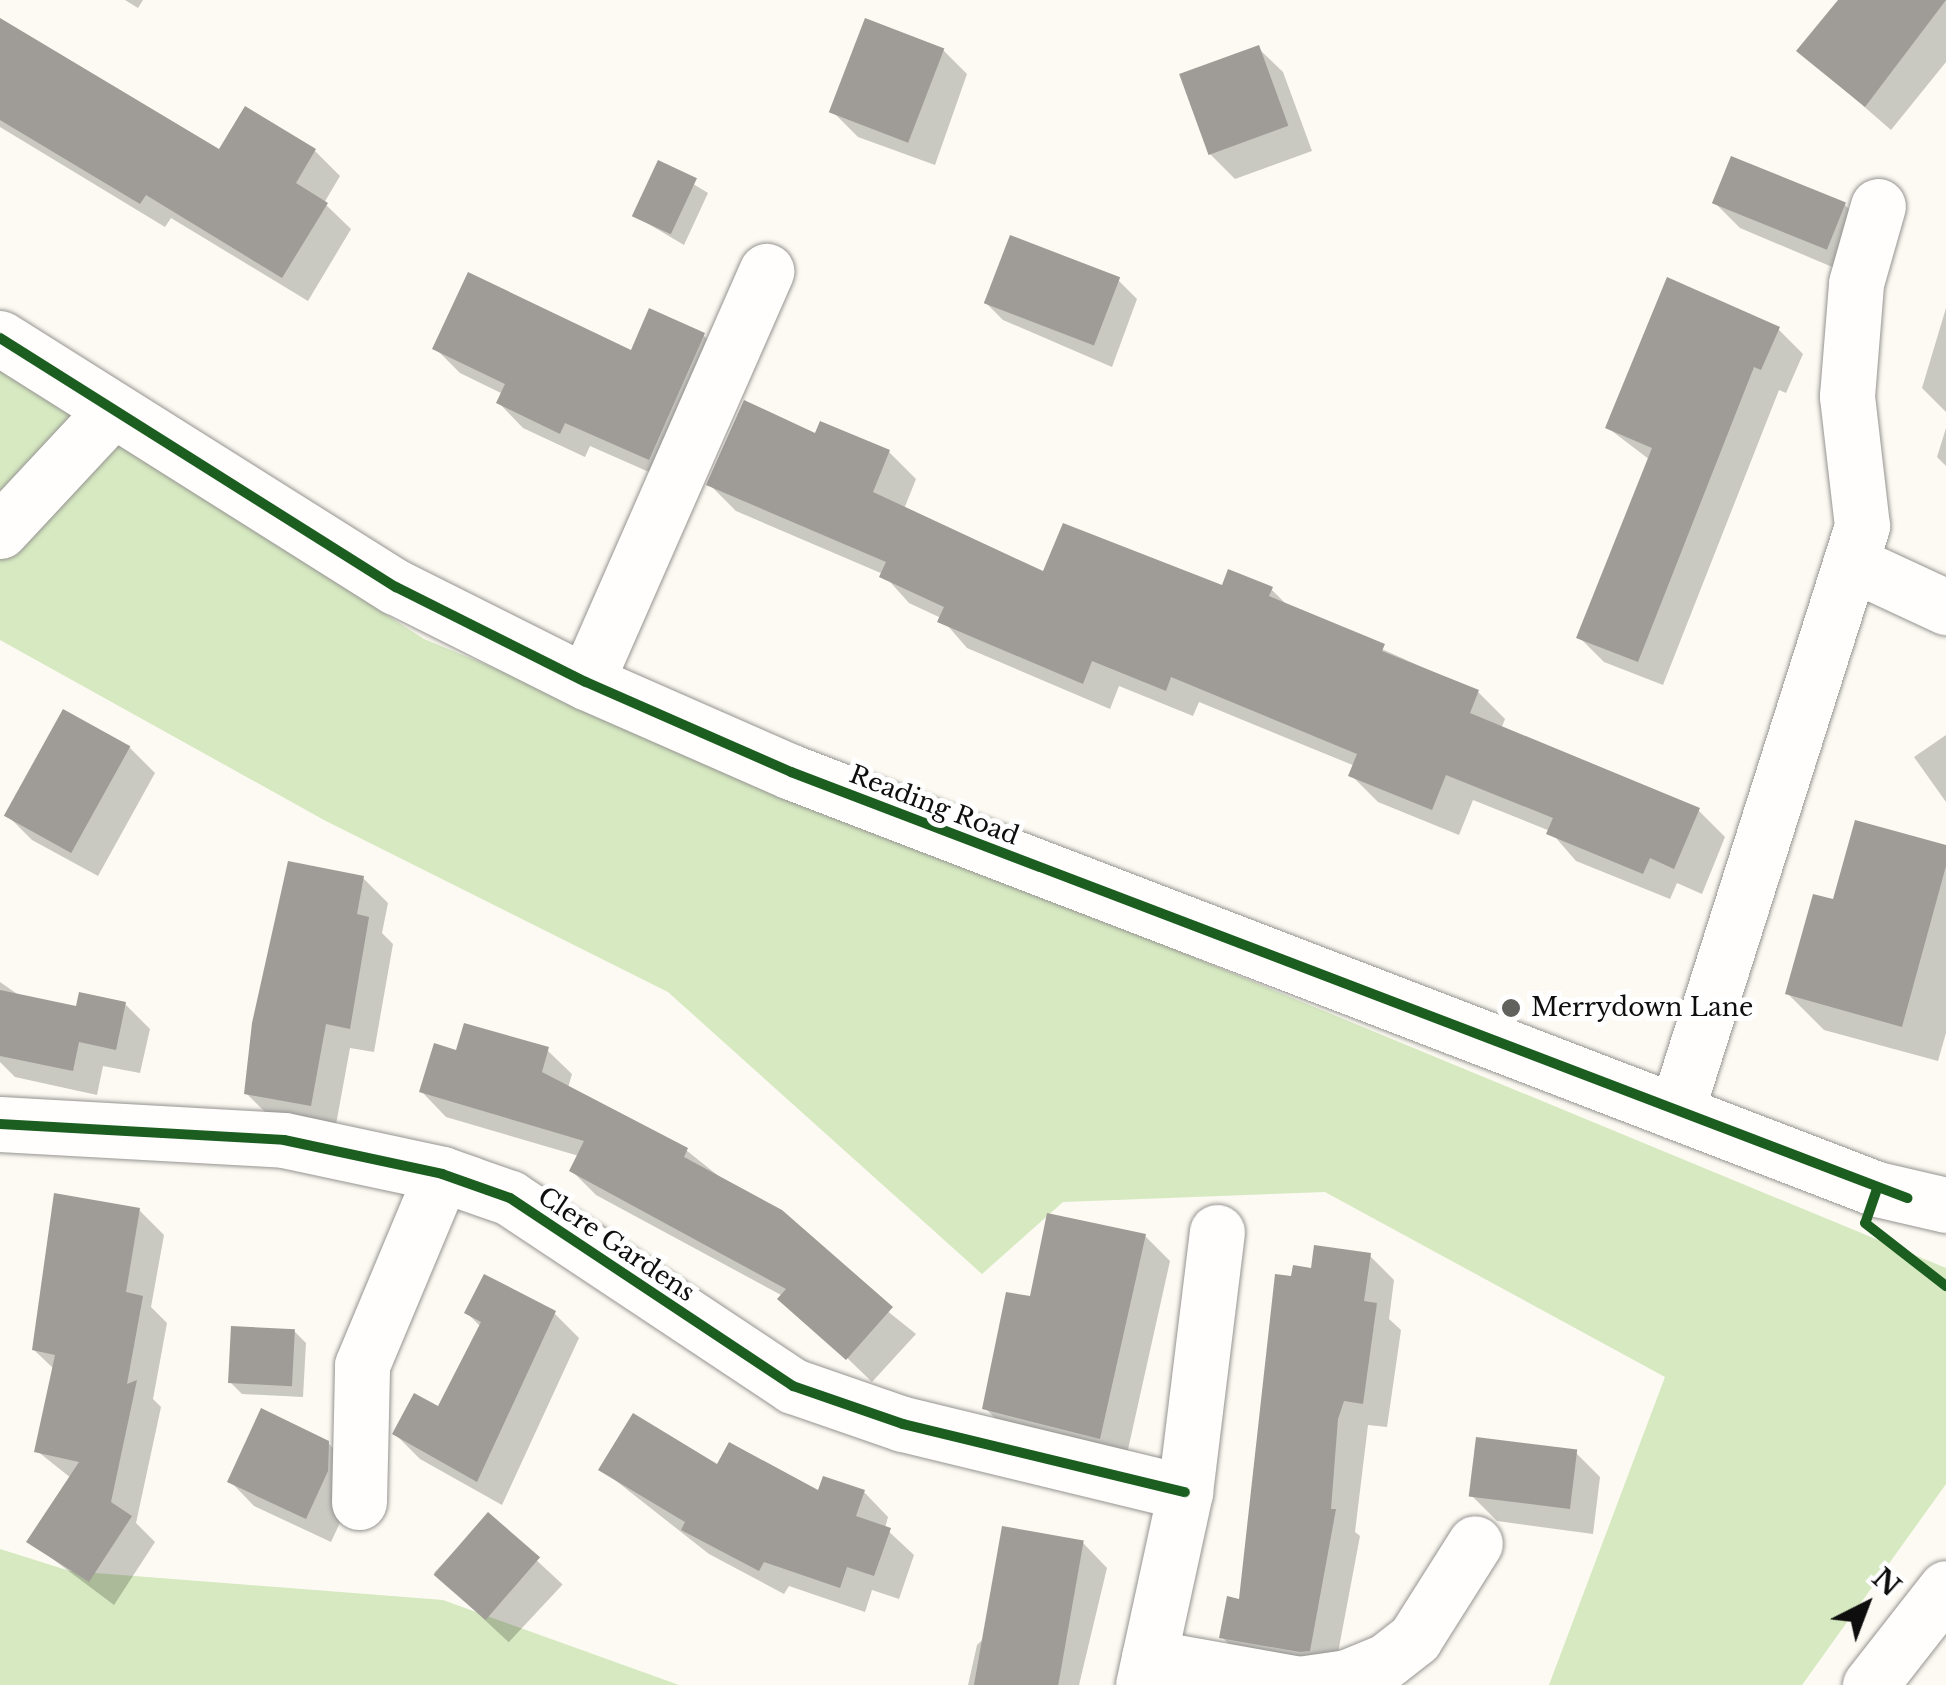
<!DOCTYPE html>
<style>
body{margin:0}
#map{position:relative;width:1946px;height:1685px;overflow:hidden;background:#fcfaf2;font-family:"Libre Baskerville",serif}
div>[style]{position:absolute}
.forest>*{inset:0;background:#d6e9c0}
.shadow>*{inset:0;background:#0003;transform-origin:0 0}
.building>*{inset:0;background:#9f9c98;transform-origin:0 0}
.roads{filter:drop-shadow(0 0 2px #959491) drop-shadow(0 0 2px #959491)}
.minor>*{height:55px;margin:-27.5px;padding:0 27.5px;transform-origin:27.5px;border-radius:27.5px;background:#fffefd}
.cycleway>*{height:10px;margin:-5px;padding:0 5px;transform-origin:5px;border-radius:5px;background:#1b5e20}
.dots>*{width:28px;height:28px;translate:-50% -50%;box-sizing:border-box;border:5px solid #fff;border-radius:50%}
span{translate:-50% -50%;white-space:nowrap;text-align:center;line-height:1.15;-webkit-text-stroke:10px #fff;paint-order:stroke}
.street-label{font-size:25px;color:#0e0e0e}
.poi-label{font-size:25px;color:#0e0e0e}
.left{translate:0 -50%;text-align:left}
.north{position:absolute;left:1816px;top:1555px;width:100px;height:100px;-webkit-text-stroke:8px #fff;paint-order:stroke;rotate:42deg;font-size:28px;font-weight:700;line-height:40px;text-align:center;color:#0e0e0e}
.north::after{content:'';display:block;margin:auto;width:35px;height:45px;background:#0e0e0e;clip-path:polygon(50% 0,100% 100%,50% 72%,0 100%)}
</style>
<div id="map">
<div class="forest">
<i style="clip-path:polygon(0 366px,424px 639px,1946px 1268px,1946px 1484px,1802px 1685px,1549px 1685px,1665px 1377px,1325px 1192px,1063px 1202px,982px 1274px,668px 992px,324px 820px,0 640px)"></i>
<i style="clip-path:polygon(0 1549px,70px 1571px,443px 1600px,679px 1685px,0 1685px)"></i>
</div>
<div class="shadow">
<i style="clip-path:polygon(125px 0,143px 0,138px 8px)"></i>
<i style="clip-path:polygon(1841px 0,1946px 0,1946px 62px,1891px 130px,1800px 51px)"></i>
<i style="clip-path:polygon(0 20px,220px 152px,246px 109px,315px 151px,340px 176px,324px 203px,351px 229px,308px 301px,171px 218px,165px 227px,0 127px)"></i>
<i style="clip-path:polygon(1258px 48px,1283px 72px,1312px 151px,1235px 179px,1210px 154px)"></i>
<i style="clip-path:polygon(943px 50px,967px 74px,935px 165px,858px 137px,833px 112px)"></i>
<i style="clip-path:polygon(659px 163px,708px 193px,684px 245px,635px 216px)"></i>
<i style="clip-path:polygon(1715px 203px,1845px 205px,1870px 230px,1856px 277px,1740px 228px)"></i>
<i style="clip-path:polygon(1118px 280px,1137px 299px,1112px 367px,1003px 320px,984px 301px)"></i>
<i style="clip-path:polygon(1946px 308px,1946px 412px,1922px 388px)"></i>
<i style="clip-path:polygon(1778px 329px,1803px 354px,1786px 393px,1779px 390px,1663px 685px,1604px 662px,1579px 637px,1650px 460px,1608px 428px)"></i>
<i style="clip-path:polygon(703px 335px,728px 360px,674px 483px,590px 446px,585px 457px,523px 428px,499px 403px,503px 394px,460px 373px,435px 348px,632px 353px)"></i>
<i style="clip-path:polygon(1946px 428px,1946px 466px,1937px 457px)"></i>
<i style="clip-path:polygon(816px 436px,889px 452px,916px 479px,904px 509px,1044px 575px,1271px 589px,1290px 608px,1478px 692px,1505px 719px,1501px 729px,1698px 810px,1725px 837px,1702px 894px,1677px 883px,1670px 899px,1576px 861px,1550px 831px,1473px 800px,1459px 835px,1378px 802px,1351px 775px,1355px 766px,1199px 702px,1193px 716px,1119px 686px,1110px 709px,967px 648px,941px 618px,909px 603px,883px 574px,736px 511px,709px 484px)"></i>
<i style="clip-path:polygon(64px 713px,130px 748px,155px 773px,98px 876px,32px 840px,8px 816px)"></i>
<i style="clip-path:polygon(1946px 735px,1946px 802px,1914px 757px)"></i>
<i style="clip-path:polygon(1946px 847px,1946px 1033px,1938px 1061px,1824px 1030px,1788px 994px,1835px 902px)"></i>
<i style="clip-path:polygon(363px 878px,388px 903px,382px 933px,393px 944px,374px 1052px,350px 1048px,335px 1130px,271px 1118px,246px 1093px)"></i>
<i style="clip-path:polygon(0 982px,23px 998px,78px 1009px,125px 1004px,150px 1029px,140px 1073px,103px 1066px,97px 1095px,15px 1077px,0 1062px)"></i>
<i style="clip-path:polygon(547px 1050px,572px 1074px,568px 1088px,686px 1150px,916px 1334px,872px 1382px,783px 1296px,596px 1195px,572px 1171px,579px 1156px,446px 1117px,422px 1092px,457px 1053px)"></i>
<i style="clip-path:polygon(139px 1210px,164px 1235px,151px 1307px,167px 1323px,153px 1399px,161px 1407px,136px 1523px,155px 1542px,114px 1605px,30px 1542px,71px 1478px,37px 1451px,54px 1369px,34px 1350px)"></i>
<i style="clip-path:polygon(1145px 1236px,1170px 1261px,1125px 1463px,1010px 1433px,985px 1408px,1032px 1298px)"></i>
<i style="clip-path:polygon(1369px 1255px,1394px 1280px,1389px 1319px,1401px 1330px,1387px 1427px,1368px 1425px,1355px 1532px,1360px 1536px,1334px 1674px,1246px 1662px,1222px 1637px,1242px 1602px,1293px 1279px)"></i>
<i style="clip-path:polygon(467px 1313px,554px 1313px,579px 1338px,502px 1505px,420px 1459px,395px 1434px,439px 1410px,481px 1327px)"></i>
<i style="clip-path:polygon(294px 1331px,306px 1343px,303px 1397px,242px 1394px,230px 1382px)"></i>
<i style="clip-path:polygon(328px 1443px,353px 1468px,352px 1497px,331px 1542px,254px 1506px,230px 1481px)"></i>
<i style="clip-path:polygon(1575px 1452px,1600px 1477px,1593px 1534px,1497px 1521px,1472px 1496px)"></i>
<i style="clip-path:polygon(718px 1467px,820px 1494px,864px 1492px,888px 1517px,885px 1528px,914px 1555px,899px 1599px,872px 1590px,865px 1612px,789px 1586px,784px 1594px,709px 1554px,601px 1469px)"></i>
<i style="left:488px;top:1515px;width:102px;height:79px;rotate:43deg"></i>
<i style="clip-path:polygon(1083px 1543px,1107px 1568px,1079px 1685px,968px 1685px,977px 1645px)"></i>
</div>
<div class="building">
<i style="clip-path:polygon(1838px 0,1946px 0,1865px 107px,1796px 51px)"></i>
<i style="clip-path:polygon(0 18px,219px 149px,245px 106px,316px 149px,296px 183px,328px 203px,282px 278px,146px 195px,140px 204px,0 120px)"></i>
<i style="left:865px;top:18px;width:85px;height:101px;rotate:21deg"></i>
<i style="left:1259px;top:45px;width:86px;height:85px;rotate:70deg"></i>
<i style="left:1731px;top:156px;width:124px;height:51px;rotate:22deg"></i>
<i style="left:658px;top:160px;width:43px;height:62px;rotate:25deg"></i>
<i style="left:1010px;top:235px;width:118px;height:73px;rotate:21deg"></i>
<i style="clip-path:polygon(468px 272px,631px 350px,649px 308px,705px 333px,649px 460px,565px 423px,560px 434px,496px 403px,505px 384px,432px 349px)"></i>
<i style="clip-path:polygon(1667px 277px,1780px 327px,1761px 370px,1754px 367px,1638px 662px,1576px 638px,1652px 448px,1605px 428px)"></i>
<i style="clip-path:polygon(744px 400px,815px 433px,820px 421px,890px 450px,873px 492px,1043px 571px,1063px 523px,1222px 585px,1228px 569px,1273px 587px,1269px 596px,1385px 644px,1382px 651px,1479px 690px,1470px 713px,1700px 808px,1674px 869px,1650px 858px,1643px 874px,1546px 834px,1553px 818px,1446px 775px,1432px 810px,1348px 776px,1357px 754px,1171px 677px,1166px 691px,1092px 661px,1083px 684px,937px 622px,944px 607px,879px 577px,886px 562px,706px 485px)"></i>
<i style="left:63px;top:709px;width:77px;height:122px;rotate:29deg"></i>
<i style="clip-path:polygon(1855px 820px,1946px 845px,1946px 866px,1902px 1027px,1785px 994px,1813px 894px,1833px 899px)"></i>
<i style="clip-path:polygon(288px 861px,364px 876px,357px 914px,369px 917px,350px 1029px,326px 1024px,311px 1106px,244px 1094px,252px 1023px)"></i>
<i style="clip-path:polygon(0 990px,76px 1006px,79px 992px,126px 1002px,116px 1050px,79px 1042px,73px 1071px,0 1056px)"></i>
<i style="clip-path:polygon(464px 1023px,549px 1047px,542px 1072px,688px 1148px,684px 1157px,782px 1210px,893px 1307px,846px 1360px,777px 1299px,786px 1289px,569px 1171px,584px 1141px,419px 1092px,434px 1043px,456px 1050px)"></i>
<i style="clip-path:polygon(54px 1193px,140px 1208px,126px 1292px,143px 1296px,127px 1384px,137px 1380px,111px 1502px,132px 1516px,89px 1582px,26px 1542px,79px 1462px,34px 1452px,55px 1355px,32px 1350px)"></i>
<i style="clip-path:polygon(1047px 1213px,1146px 1234px,1100px 1439px,982px 1409px,1006px 1292px,1030px 1296px)"></i>
<i style="clip-path:polygon(1314px 1245px,1371px 1253px,1364px 1301px,1377px 1303px,1363px 1404px,1344px 1401px,1338px 1419px,1331px 1509px,1336px 1509px,1310px 1651px,1300px 1652px,1219px 1638px,1227px 1596px,1239px 1599px,1275px 1274px,1291px 1276px,1293px 1265px,1311px 1268px)"></i>
<i style="clip-path:polygon(484px 1274px,556px 1311px,477px 1482px,392px 1434px,414px 1393px,438px 1406px,481px 1322px,464px 1313px)"></i>
<i style="left:231px;top:1326px;width:64px;height:57px;rotate:3deg"></i>
<i style="clip-path:polygon(261px 1408px,329px 1441px,328px 1471px,306px 1519px,227px 1482px)"></i>
<i style="clip-path:polygon(633px 1413px,717px 1464px,729px 1442px,818px 1490px,823px 1476px,865px 1490px,856px 1516px,891px 1528px,874px 1576px,847px 1567px,840px 1588px,764px 1562px,759px 1571px,681px 1530px,685px 1522px,598px 1470px)"></i>
<i style="left:1476px;top:1437px;width:102px;height:60px;rotate:7deg"></i>
<i style="left:488px;top:1512px;width:69px;height:83px;rotate:41deg"></i>
<i style="left:1002px;top:1526px;width:83px;height:162px;rotate:10deg"></i>
</div>
<div class="roads">
<div class="minor">
<i style="left:0;top:338px;width:468px;rotate:32.2deg"></i>
<i style="left:396px;top:587px;width:212px;rotate:26.6deg"></i>
<i style="left:586px;top:682px;width:224px;rotate:23.7deg"></i>
<i style="left:791px;top:772px;width:1163px;rotate:21.01deg"></i>
<i style="left:1877px;top:1189px;width:71px;rotate:13.1deg"></i>
<i style="left:0;top:531px;width:161px;rotate:-47deg"></i>
<i style="left:1851px;top:563px;width:105px;rotate:24.9deg"></i>
<i style="left:586px;top:682px;width:449px;rotate:-66.3deg"></i>
<i style="left:1676px;top:1112px;width:615px;rotate:-72.39deg"></i>
<i style="left:1862px;top:526px;width:131px;rotate:-96.6deg"></i>
<i style="left:1847px;top:396px;width:113px;rotate:-85.4deg"></i>
<i style="left:1856px;top:283px;width:80px;rotate:-74.1deg"></i>
<i style="left:0;top:1124px;width:284px;rotate:3.2deg"></i>
<i style="left:284px;top:1140px;width:162px;rotate:12.1deg"></i>
<i style="left:442px;top:1174px;width:72px;rotate:19.4deg"></i>
<i style="left:510px;top:1198px;width:340px;rotate:33.6deg"></i>
<i style="left:793px;top:1386px;width:116px;rotate:19.1deg"></i>
<i style="left:903px;top:1424px;width:290px;rotate:13.6deg"></i>
<i style="left:359px;top:1502px;width:137px;rotate:-88.7deg"></i>
<i style="left:362px;top:1365px;width:207px;rotate:-67.3deg"></i>
<i style="left:1149px;top:1657px;width:152px;rotate:10.2deg"></i>
<i style="left:1299px;top:1684px;width:49px;rotate:-8.3deg"></i>
<i style="left:1347px;top:1677px;width:42px;rotate:-22.3deg"></i>
<i style="left:1386px;top:1661px;width:37px;rotate:-38deg"></i>
<i style="left:1415px;top:1638px;width:112px;rotate:-57.7deg"></i>
<i style="left:1143px;top:1685px;width:198px;rotate:-77.7deg"></i>
<i style="left:1185px;top:1492px;width:262px;rotate:-83deg"></i>
<i style="left:1870px;top:1685px;width:123px;rotate:-51.9deg"></i>
</div>
</div>
<div class="cycleway">
<i style="left:0;top:338px;width:468px;rotate:32.2deg"></i>
<i style="left:396px;top:587px;width:212px;rotate:26.6deg"></i>
<i style="left:586px;top:682px;width:224px;rotate:23.7deg"></i>
<i style="left:791px;top:772px;width:1195px;rotate:20.89deg"></i>
<i style="left:0;top:1124px;width:284px;rotate:3.2deg"></i>
<i style="left:284px;top:1140px;width:162px;rotate:12.1deg"></i>
<i style="left:442px;top:1174px;width:72px;rotate:19.4deg"></i>
<i style="left:510px;top:1198px;width:340px;rotate:33.6deg"></i>
<i style="left:793px;top:1386px;width:116px;rotate:19.1deg"></i>
<i style="left:903px;top:1424px;width:290px;rotate:13.6deg"></i>
<i style="left:1877px;top:1189px;width:36px;rotate:109deg"></i>
<i style="left:1865px;top:1223px;width:103px;rotate:37.9deg"></i>
</div>
<div class="dots">
<i style="left:1511px;top:1008px;background:#61615e"></i>
</div>
<div class="street-label">
<span style="left:934px;top:806px;rotate:21deg">Reading Road</span>
<span style="left:616px;top:1245px;rotate:34deg">Clere Gardens</span>
</div>
<div class="poi-label">
<span class="left" style="left:1531px;top:1008px">Merrydown Lane</span>
</div>
<div class="north">N</div>
</div>
